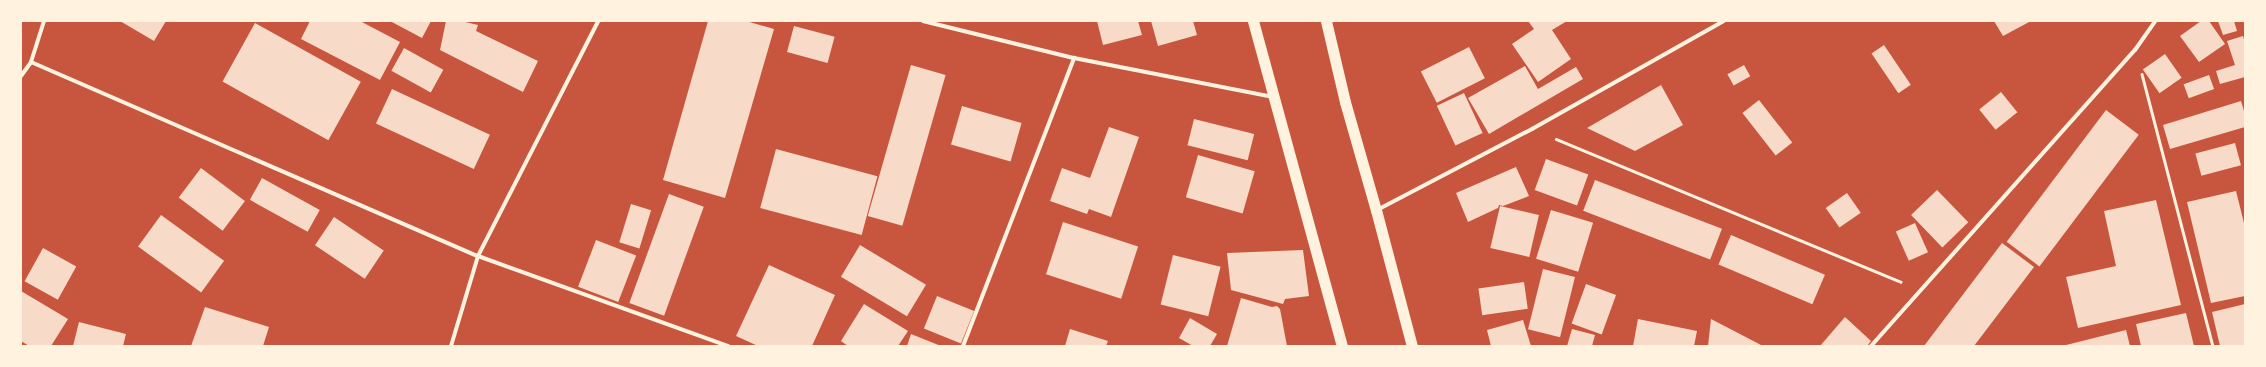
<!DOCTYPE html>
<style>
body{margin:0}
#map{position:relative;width:2266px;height:367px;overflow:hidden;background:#c8553d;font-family:Overpass,sans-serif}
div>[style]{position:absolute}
.building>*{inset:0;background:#f7dbc8;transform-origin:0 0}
.path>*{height:2.5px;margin:-1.25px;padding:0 1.25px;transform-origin:1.25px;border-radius:1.25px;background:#fff3e0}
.minor>*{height:4px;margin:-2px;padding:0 2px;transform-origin:2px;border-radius:2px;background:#fff3e0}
.trunk>*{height:11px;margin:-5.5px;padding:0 5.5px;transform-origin:5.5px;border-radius:5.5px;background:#fff3e0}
span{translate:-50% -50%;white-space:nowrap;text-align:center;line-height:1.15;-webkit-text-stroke:4px #fff3e0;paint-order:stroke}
.frame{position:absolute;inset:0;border:22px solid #fff3e0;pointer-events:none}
</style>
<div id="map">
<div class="building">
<i style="clip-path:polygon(120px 21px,166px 21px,154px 41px)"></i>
<i style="clip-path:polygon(310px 21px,360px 21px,400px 42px,380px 80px,301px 39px)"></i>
<i style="clip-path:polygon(390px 21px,431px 21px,422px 38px)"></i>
<i style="clip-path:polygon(446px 21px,461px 21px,478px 25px,476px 31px,538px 61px,523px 92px,440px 50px)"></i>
<i style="clip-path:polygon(708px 21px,746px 21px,774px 29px,725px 198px,663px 180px)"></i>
<i style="clip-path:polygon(1097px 21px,1138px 21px,1142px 35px,1103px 45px)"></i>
<i style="clip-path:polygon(1151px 21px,1193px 21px,1197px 35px,1158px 46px)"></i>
<i style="clip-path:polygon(1528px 21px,1567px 21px,1552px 30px,1571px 59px,1538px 82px,1512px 44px,1534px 29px)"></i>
<i style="clip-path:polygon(1994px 21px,2031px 21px,2003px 36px)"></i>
<i style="clip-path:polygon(2201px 21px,2209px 21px,2225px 44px,2199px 62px,2180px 36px)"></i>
<i style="clip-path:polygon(2218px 21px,2234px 21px,2237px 31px,2223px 35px)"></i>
<i style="left:255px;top:23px;width:121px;height:67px;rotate:29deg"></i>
<i style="left:794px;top:26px;width:42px;height:27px;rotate:15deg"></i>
<i style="clip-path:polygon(2243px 36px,2245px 43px,2245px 77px,2220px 84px,2216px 71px,2235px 65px,2227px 41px)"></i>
<i style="left:1884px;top:45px;width:48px;height:15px;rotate:56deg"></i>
<i style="left:1469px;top:47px;width:35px;height:54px;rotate:63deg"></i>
<i style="left:404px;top:48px;width:45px;height:26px;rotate:29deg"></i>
<i style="left:2165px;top:54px;width:29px;height:27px;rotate:55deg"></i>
<i style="left:911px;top:65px;width:36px;height:157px;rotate:16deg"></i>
<i style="left:1744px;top:65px;width:13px;height:19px;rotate:61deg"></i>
<i style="clip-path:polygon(1525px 66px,1538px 89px,1576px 67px,1583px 79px,1489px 134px,1468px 98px)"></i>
<i style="left:2209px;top:75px;width:15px;height:27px;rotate:70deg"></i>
<i style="clip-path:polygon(1661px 85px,1683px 125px,1635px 151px,1587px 128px)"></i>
<i style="left:392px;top:89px;width:108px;height:38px;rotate:25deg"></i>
<i style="left:2001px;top:92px;width:26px;height:28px;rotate:51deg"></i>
<i style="left:1464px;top:93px;width:44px;height:30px;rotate:65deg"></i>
<i style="left:1759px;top:100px;width:54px;height:21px;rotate:52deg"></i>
<i style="clip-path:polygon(2241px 101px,2245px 114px,2245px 127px,2170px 149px,2163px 125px)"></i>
<i style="left:962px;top:106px;width:62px;height:40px;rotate:16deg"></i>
<i style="left:2106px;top:110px;width:41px;height:165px;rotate:37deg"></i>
<i style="left:1194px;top:119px;width:62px;height:27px;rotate:14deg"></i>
<i style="clip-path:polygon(1109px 127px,1139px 137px,1111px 217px,1089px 209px,1087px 214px,1050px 201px,1062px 168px,1090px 178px)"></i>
<i style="left:2235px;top:143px;width:23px;height:41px;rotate:75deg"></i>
<i style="left:776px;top:149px;width:105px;height:61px;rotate:15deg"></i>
<i style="left:1198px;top:155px;width:59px;height:44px;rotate:16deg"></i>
<i style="left:1546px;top:159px;width:45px;height:33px;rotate:20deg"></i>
<i style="clip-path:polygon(1516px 167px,1529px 196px,1503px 206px,1499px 205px,1498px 208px,1468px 222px,1456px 193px)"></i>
<i style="left:201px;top:168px;width:55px;height:37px;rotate:37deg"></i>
<i style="left:262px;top:178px;width:66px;height:25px;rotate:29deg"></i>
<i style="left:1595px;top:180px;width:136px;height:33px;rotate:21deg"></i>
<i style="left:1937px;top:190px;width:45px;height:36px;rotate:46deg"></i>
<i style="clip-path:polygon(2236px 191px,2245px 227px,2245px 296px,2211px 303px,2187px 202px)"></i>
<i style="left:1847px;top:193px;width:24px;height:26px;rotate:55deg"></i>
<i style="left:669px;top:194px;width:37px;height:116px;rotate:20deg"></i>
<i style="clip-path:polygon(2156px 200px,2181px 305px,2078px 328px,2066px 277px,2116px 266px,2104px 211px)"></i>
<i style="left:631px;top:204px;width:21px;height:40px;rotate:17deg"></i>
<i style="left:1500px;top:206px;width:40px;height:43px;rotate:13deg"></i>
<i style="left:1551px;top:210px;width:44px;height:51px;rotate:17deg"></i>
<i style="left:161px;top:215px;width:78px;height:39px;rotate:36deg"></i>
<i style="left:334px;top:217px;width:60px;height:34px;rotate:34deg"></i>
<i style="left:1063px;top:222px;width:79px;height:55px;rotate:18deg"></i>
<i style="left:1915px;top:223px;width:32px;height:21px;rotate:66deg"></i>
<i style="left:1731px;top:235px;width:102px;height:32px;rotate:23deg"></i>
<i style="left:596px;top:240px;width:43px;height:50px;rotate:21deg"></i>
<i style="clip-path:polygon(2002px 243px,2034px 267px,1974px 346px,1924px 346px)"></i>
<i style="left:860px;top:245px;width:77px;height:37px;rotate:31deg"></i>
<i style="left:43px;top:248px;width:38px;height:38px;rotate:29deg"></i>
<i style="clip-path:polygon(1303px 250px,1309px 296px,1285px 299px,1283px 304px,1231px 290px,1227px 253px)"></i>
<i style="left:1173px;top:255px;width:49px;height:51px;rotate:14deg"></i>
<i style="clip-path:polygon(769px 265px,835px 295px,812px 346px,758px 346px,736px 336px)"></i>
<i style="left:1543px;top:269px;width:33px;height:62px;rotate:14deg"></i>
<i style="left:1524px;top:282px;width:27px;height:46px;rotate:82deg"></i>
<i style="left:1586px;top:284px;width:32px;height:42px;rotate:20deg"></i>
<i style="clip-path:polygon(21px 291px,68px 319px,51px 346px,29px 346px,21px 341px)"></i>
<i style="left:937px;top:296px;width:40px;height:35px;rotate:22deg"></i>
<i style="clip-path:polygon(1241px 298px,1272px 307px,1277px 306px,1280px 309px,1287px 346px,1227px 346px)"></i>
<i style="clip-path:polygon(864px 304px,908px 331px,898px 346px,848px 346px,841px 341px)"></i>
<i style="clip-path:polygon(2245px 304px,2245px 346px,2220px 346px,2212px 312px)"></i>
<i style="clip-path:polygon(205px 307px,269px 327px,263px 346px,191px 346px)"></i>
<i style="clip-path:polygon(2186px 313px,2194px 346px,2141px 346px,2136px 324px)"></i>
<i style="clip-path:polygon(1845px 317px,1871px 341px,1867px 346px,1820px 346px)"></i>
<i style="clip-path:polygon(1190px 318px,1217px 334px,1210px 346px,1193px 346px,1179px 338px)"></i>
<i style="clip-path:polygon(1638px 319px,1697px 331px,1694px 346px,1633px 346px)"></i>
<i style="clip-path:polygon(1711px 319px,1763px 346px,1708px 346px)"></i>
<i style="clip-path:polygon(1523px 320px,1531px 346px,1491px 346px,1487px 330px)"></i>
<i style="clip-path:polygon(79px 322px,126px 334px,123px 346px,73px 346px)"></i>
<i style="clip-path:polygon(1070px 329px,1108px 341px,1106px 346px,1065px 346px)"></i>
<i style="clip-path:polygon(1572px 329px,1595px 335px,1592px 346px,1567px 346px)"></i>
<i style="clip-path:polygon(2126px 330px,2130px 346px,2067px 346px,2066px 345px)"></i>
<i style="clip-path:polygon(911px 334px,941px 346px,907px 346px)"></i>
</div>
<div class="path">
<i style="left:2142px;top:74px;width:281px;rotate:75.4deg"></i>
<i style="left:1556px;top:139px;width:373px;rotate:22.5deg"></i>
</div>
<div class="minor">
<i style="left:923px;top:21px;width:155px;rotate:13.8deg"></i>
<i style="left:1074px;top:58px;width:202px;rotate:11.1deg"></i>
<i style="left:31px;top:62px;width:487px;rotate:23.5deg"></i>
<i style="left:478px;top:256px;width:266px;rotate:19.8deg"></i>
<i style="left:21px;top:76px;width:17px;rotate:-54deg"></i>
<i style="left:31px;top:62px;width:43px;rotate:-72.4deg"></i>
<i style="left:1377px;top:210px;width:175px;rotate:-27.6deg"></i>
<i style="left:1532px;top:129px;width:220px;rotate:-29.4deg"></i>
<i style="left:451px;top:346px;width:94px;rotate:-73.3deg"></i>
<i style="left:478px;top:256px;width:264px;rotate:-62.9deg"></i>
<i style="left:963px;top:346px;width:309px;rotate:-68.9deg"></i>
<i style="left:1871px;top:346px;width:397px;rotate:-48.3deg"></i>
<i style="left:2135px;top:50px;width:35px;rotate:-55deg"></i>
</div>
<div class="trunk">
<i style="left:1253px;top:21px;width:337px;rotate:74.7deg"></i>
<i style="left:1326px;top:21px;width:83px;rotate:76.8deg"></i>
<i style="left:1345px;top:102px;width:112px;rotate:74deg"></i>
<i style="left:1376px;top:210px;width:141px;rotate:75.2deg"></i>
</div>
<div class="frame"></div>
</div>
